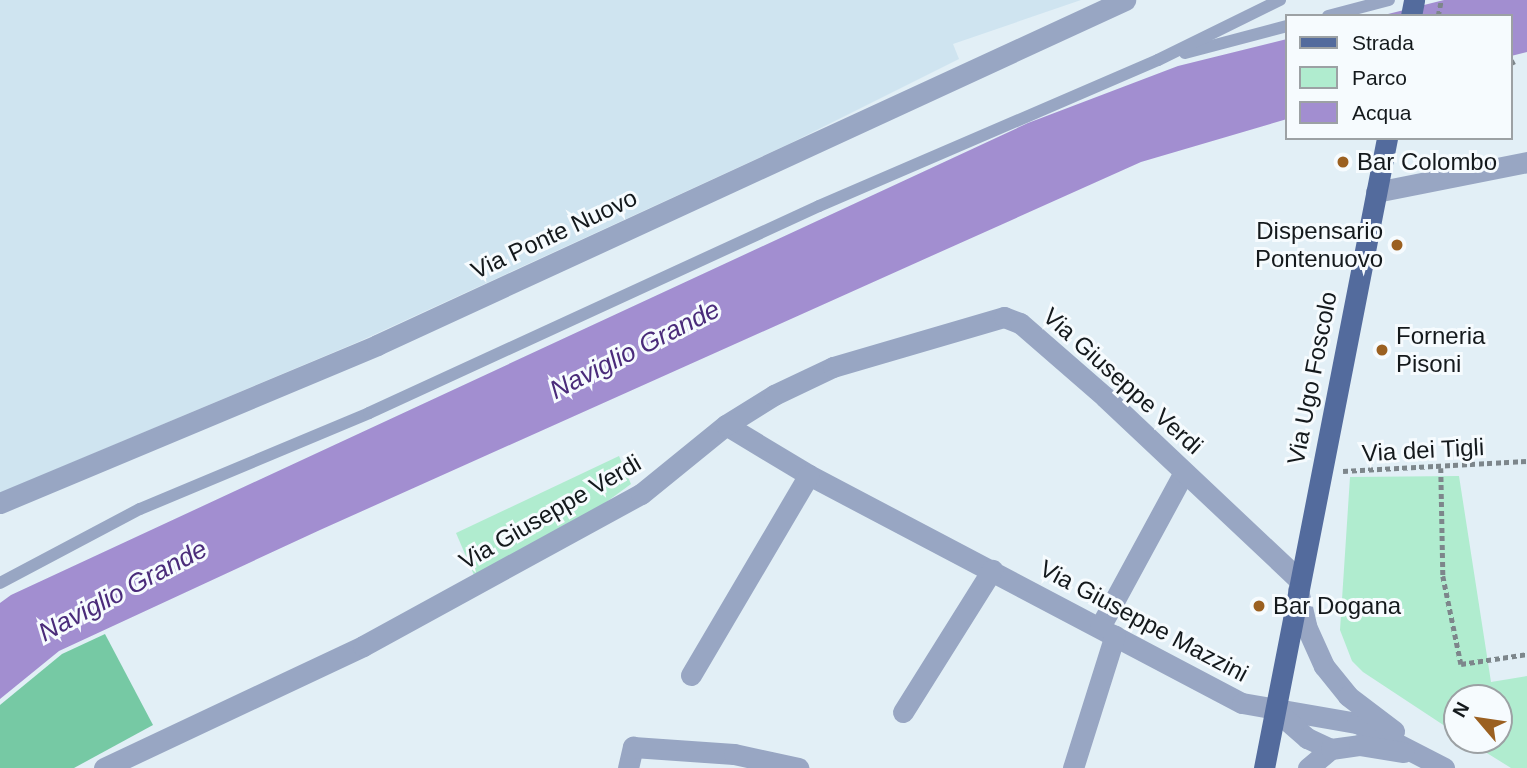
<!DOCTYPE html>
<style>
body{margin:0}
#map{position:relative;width:1527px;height:768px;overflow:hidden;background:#e2eff6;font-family:Helvetica,sans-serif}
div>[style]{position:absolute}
.built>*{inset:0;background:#cfe4f0}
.green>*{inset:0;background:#b0eccf}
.forest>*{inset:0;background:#76c9a4}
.water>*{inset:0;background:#a28ed0}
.path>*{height:4.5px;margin-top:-2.25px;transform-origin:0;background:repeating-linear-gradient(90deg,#7d868b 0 5px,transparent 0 8.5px)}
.service>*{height:12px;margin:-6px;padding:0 6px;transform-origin:6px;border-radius:6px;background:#98a6c3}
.minor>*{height:21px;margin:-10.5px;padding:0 10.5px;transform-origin:10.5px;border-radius:10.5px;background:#98a6c3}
.tertiary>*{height:21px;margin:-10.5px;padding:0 10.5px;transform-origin:10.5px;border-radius:10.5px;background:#98a6c3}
.primary>*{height:21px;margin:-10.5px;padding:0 10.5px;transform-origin:10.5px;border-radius:10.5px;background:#536b9d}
.dots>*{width:19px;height:19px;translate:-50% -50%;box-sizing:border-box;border:4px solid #f6fbfe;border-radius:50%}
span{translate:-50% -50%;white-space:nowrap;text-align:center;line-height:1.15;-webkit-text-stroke:6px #f6fbfe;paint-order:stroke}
.poi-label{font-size:24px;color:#14191c}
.left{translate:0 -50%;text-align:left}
.right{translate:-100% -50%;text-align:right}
.street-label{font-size:24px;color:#14191c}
.water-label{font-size:26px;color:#4a2b7a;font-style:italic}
.legend{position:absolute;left:1285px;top:14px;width:228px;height:126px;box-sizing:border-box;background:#f6fbfe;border:2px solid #9ca1a4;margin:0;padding:9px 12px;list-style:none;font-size:21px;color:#14191c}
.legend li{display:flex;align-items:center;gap:14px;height:35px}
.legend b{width:35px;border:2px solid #9ca1a4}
.north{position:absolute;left:1443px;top:684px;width:70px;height:70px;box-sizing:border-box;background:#f6fbfe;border:2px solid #9ca1a4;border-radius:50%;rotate:299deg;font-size:19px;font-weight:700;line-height:28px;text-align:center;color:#14191c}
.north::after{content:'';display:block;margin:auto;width:24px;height:32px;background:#9b6020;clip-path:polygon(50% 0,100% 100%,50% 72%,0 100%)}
</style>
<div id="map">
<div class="built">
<i style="clip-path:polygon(0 0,1081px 0,953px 44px,959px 59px,791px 143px,358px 342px,0 493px)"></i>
</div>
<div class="green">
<i style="clip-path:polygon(619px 456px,631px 484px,575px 525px,474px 575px,456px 533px)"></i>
<i style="clip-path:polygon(1459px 476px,1491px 682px,1527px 676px,1527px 768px,1511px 768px,1466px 740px,1499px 740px,1499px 698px,1457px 698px,1457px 734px,1363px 672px,1352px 661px,1340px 630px,1350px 477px)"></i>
</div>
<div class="forest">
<i style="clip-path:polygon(105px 634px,153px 725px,74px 768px,0 768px,0 705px,62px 654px)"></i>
</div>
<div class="water">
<i style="clip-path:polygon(1444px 0,1527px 0,1527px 52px,1511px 56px,1511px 16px,1380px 16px)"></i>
<i style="clip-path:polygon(1287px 39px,1287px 119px,1141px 162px,320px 530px,59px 651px,0 699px,0 603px,11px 595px,1028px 123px,1178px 66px)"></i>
</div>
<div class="path">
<i style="left:1438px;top:16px;width:16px;rotate:-79deg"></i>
<i style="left:1511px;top:63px;width:4px;rotate:-27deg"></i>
<i style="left:1441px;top:468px;width:108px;rotate:88.9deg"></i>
<i style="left:1443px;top:576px;width:90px;rotate:78.4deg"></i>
<i style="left:1461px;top:664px;width:67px;rotate:-8.6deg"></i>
<i style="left:1343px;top:471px;width:184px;rotate:-3.1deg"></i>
</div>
<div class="service">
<i style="left:1328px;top:16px;width:63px;rotate:-14.7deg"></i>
<i style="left:1185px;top:53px;width:106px;rotate:-14.8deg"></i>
<i style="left:0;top:583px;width:158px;rotate:-27.9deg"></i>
<i style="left:140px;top:509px;width:248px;rotate:-22.7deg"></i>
<i style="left:369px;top:413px;width:495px;rotate:-24.7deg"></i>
<i style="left:819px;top:206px;width:369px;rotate:-23.3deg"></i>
<i style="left:1158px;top:60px;width:136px;rotate:-26.2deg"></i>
</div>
<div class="minor">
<i style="left:1376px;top:192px;width:154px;rotate:-11.2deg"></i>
<i style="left:726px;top:425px;width:97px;rotate:31.1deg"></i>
<i style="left:809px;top:475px;width:489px;rotate:27.8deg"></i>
<i style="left:1242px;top:703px;width:117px;rotate:9.9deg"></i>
<i style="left:1357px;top:723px;width:98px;rotate:27.3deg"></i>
<i style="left:1298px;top:590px;width:37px;rotate:77deg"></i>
<i style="left:1306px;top:626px;width:44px;rotate:65.8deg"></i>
<i style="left:1324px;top:666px;width:38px;rotate:51deg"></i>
<i style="left:1348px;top:696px;width:58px;rotate:37.3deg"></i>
<i style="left:1100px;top:627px;width:176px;rotate:-61.5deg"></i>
<i style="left:691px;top:675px;width:232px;rotate:-59.5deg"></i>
<i style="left:1275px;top:710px;width:43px;rotate:41.2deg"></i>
<i style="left:1307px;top:738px;width:26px;rotate:25deg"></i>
<i style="left:903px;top:712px;width:168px;rotate:-57.9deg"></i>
<i style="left:104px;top:768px;width:286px;rotate:-25.2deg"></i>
<i style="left:363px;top:646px;width:317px;rotate:-28.7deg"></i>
<i style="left:641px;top:494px;width:109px;rotate:-39.1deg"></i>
<i style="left:726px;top:425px;width:57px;rotate:-32deg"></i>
<i style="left:774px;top:395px;width:65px;rotate:-25.4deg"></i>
<i style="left:833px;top:367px;width:178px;rotate:-16.3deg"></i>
<i style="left:1004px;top:317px;width:17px;rotate:21deg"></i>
<i style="left:1020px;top:323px;width:113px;rotate:41deg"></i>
<i style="left:1105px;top:397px;width:265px;rotate:43.3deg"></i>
<i style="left:628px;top:768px;width:22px;rotate:-77deg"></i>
<i style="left:633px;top:747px;width:101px;rotate:4deg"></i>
<i style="left:734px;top:754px;width:66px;rotate:12.3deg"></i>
<i style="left:1073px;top:768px;width:139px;rotate:-72.5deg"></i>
<i style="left:1308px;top:768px;width:30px;rotate:-40deg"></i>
<i style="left:1331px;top:749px;width:28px;rotate:-8deg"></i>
<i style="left:1359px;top:745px;width:45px;rotate:9deg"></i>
</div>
<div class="tertiary">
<i style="left:0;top:503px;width:409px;rotate:-22.7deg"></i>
<i style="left:377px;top:345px;width:824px;rotate:-24.76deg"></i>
</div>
<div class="primary">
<i style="left:1411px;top:16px;width:16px;rotate:-79deg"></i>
<i style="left:1264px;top:768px;width:642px;rotate:-78.95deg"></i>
</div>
<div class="dots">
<i style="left:1343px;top:162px;background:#9b6020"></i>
<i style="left:1397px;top:245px;background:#9b6020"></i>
<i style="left:1382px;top:350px;background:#9b6020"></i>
<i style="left:1259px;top:606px;background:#9b6020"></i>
</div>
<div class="poi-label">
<span class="left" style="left:1357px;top:162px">Bar Colombo</span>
<span class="right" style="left:1383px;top:245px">Dispensario<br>Pontenuovo</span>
<span class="left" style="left:1396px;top:350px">Forneria<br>Pisoni</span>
<span class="left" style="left:1273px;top:606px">Bar Dogana</span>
</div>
<div class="street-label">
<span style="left:554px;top:234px;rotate:-25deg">Via Ponte Nuovo</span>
<span style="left:1312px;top:378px;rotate:-79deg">Via Ugo Foscolo</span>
<span style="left:1123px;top:381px;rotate:42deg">Via Giuseppe Verdi</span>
<span style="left:1423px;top:450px;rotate:-3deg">Via dei Tigli</span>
<span style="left:550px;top:512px;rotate:-30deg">Via Giuseppe Verdi</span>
<span style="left:1144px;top:621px;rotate:28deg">Via Giuseppe Mazzini</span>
</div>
<div class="water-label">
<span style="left:635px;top:350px;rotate:-27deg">Naviglio Grande</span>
<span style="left:123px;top:591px;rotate:-28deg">Naviglio Grande</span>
</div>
<ul class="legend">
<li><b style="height:9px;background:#536b9d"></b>Strada</li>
<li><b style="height:19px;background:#b0eccf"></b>Parco</li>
<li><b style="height:19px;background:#a28ed0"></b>Acqua</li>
</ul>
<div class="north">N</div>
</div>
